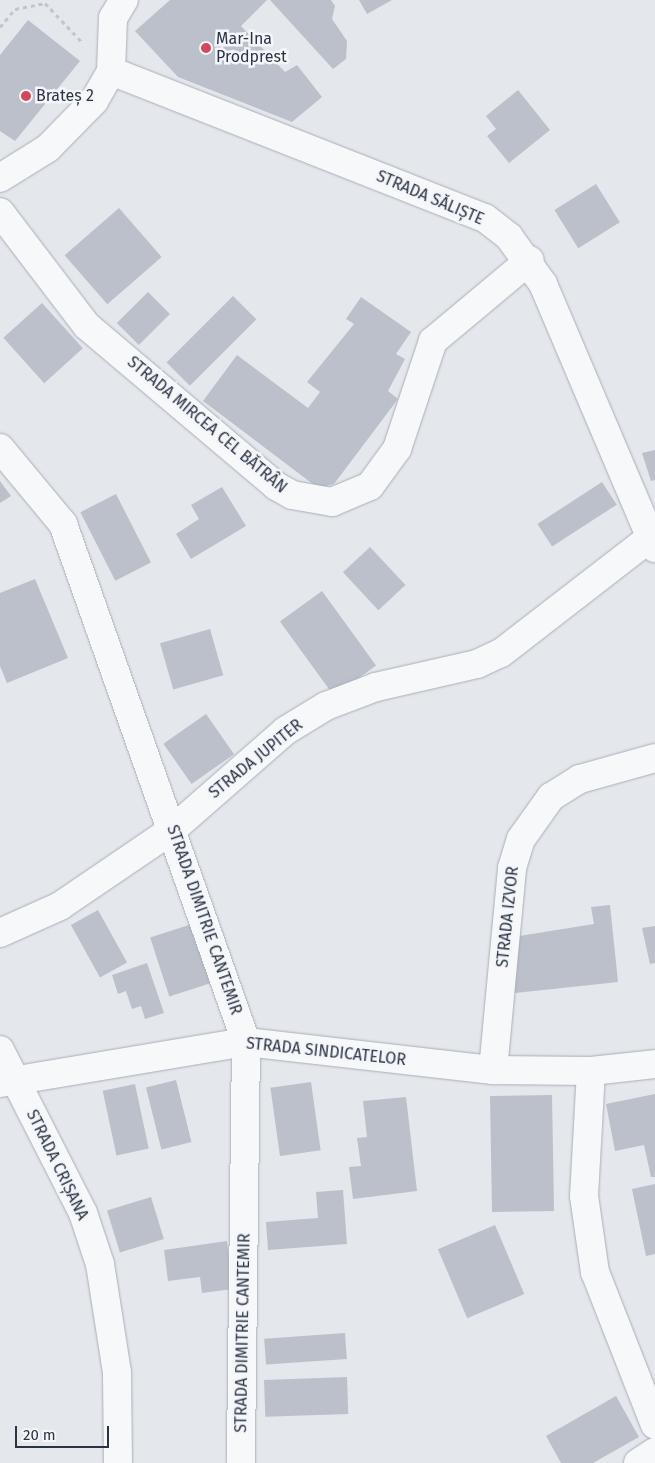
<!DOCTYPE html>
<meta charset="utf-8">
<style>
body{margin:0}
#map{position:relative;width:655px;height:1463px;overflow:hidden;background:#e4e7ec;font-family:"Fira Sans",sans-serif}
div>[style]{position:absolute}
.building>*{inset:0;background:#bbc0ca;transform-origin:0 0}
.path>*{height:3px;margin-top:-1.5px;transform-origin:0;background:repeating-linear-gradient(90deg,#c2c5cb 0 4px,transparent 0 8px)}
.roads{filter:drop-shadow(0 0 1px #a9aeb7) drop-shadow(0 0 1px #a9aeb7)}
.minor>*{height:28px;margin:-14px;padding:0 14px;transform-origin:14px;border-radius:14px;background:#f7f8fa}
.tertiary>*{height:28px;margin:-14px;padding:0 14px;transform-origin:14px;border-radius:14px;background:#f7f8fa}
.dots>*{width:14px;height:14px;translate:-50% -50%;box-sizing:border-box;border:2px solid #f4f6f9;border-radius:50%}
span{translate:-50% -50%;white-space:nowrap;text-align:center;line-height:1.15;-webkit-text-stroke:5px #f4f6f9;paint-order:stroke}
.poi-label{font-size:16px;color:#2b3445}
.left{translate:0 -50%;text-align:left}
.street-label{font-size:16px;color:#2b3445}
.scale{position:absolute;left:15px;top:1426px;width:94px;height:22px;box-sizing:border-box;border:2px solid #2b3445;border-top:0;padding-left:6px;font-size:15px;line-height:18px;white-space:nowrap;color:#2b3445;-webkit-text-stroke:4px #f4f6f9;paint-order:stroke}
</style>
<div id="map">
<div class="building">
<i style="clip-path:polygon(170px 0,267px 0,241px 26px,285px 72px,297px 65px,322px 97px,292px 122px,178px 77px,135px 31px)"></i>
<i style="clip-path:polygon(270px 0,331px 0,335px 6px,332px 19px,347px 41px,346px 59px,333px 69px)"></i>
<i style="clip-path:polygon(359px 0,392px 0,367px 14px)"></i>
<i style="clip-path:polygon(28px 20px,80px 61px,15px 141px,0 131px,0 55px)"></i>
<i style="clip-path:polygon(518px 90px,550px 130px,509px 163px,487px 136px,496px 129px,486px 116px)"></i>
<i style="left:596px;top:184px;width:45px;height:49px;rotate:58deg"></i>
<i style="left:119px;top:208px;width:65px;height:72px;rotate:49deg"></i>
<i style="left:148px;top:292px;width:31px;height:44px;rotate:45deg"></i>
<i style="left:233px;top:296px;width:33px;height:94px;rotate:45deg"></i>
<i style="clip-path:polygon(361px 297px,411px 332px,396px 354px,405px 359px,388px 391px,398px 399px,334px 484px,318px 488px,203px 401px,237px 355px,308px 408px,320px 392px,307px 382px,354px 324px,346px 319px)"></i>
<i style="left:42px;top:303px;width:61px;height:52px;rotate:48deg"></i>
<i style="clip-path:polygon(655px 450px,655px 480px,651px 481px,642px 453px)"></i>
<i style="clip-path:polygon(0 481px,11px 496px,0 503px)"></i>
<i style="left:602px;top:482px;width:27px;height:77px;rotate:57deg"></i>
<i style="clip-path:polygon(222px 487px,246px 526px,191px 559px,176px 534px,199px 519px,191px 505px)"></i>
<i style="left:116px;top:494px;width:77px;height:40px;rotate:63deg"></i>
<i style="left:370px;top:547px;width:52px;height:37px;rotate:47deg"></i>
<i style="clip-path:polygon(35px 579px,68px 658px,7px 683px,0 666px,0 593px)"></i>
<i style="left:322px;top:591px;width:92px;height:52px;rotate:54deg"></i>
<i style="left:210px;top:629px;width:48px;height:52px;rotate:74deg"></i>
<i style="left:206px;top:714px;width:49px;height:52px;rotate:55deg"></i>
<i style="clip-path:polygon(610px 905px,618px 982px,506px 994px,513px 937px,594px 924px,591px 907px)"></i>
<i style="left:98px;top:910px;width:60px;height:31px;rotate:61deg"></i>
<i style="left:192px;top:924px;width:62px;height:44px;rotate:72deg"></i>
<i style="clip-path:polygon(655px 926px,655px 963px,650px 964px,642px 928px)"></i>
<i style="clip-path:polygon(147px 963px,164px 1013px,145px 1019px,141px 1006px,132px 1009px,126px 991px,118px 994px,112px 975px)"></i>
<i style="left:176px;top:1080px;width:64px;height:31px;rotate:76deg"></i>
<i style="left:311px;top:1082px;width:69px;height:41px;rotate:82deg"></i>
<i style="left:135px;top:1084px;width:66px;height:33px;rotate:78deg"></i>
<i style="clip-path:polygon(655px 1094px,655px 1177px,651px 1177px,644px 1145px,615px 1151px,606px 1104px)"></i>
<i style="left:552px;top:1095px;width:116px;height:62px;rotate:89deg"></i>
<i style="clip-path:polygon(406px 1097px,417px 1191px,353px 1199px,349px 1167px,361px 1166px,357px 1138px,367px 1137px,363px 1101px)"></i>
<i style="clip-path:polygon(655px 1184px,655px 1254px,646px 1256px,632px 1189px)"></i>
<i style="clip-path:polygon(343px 1190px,347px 1244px,268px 1250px,266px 1222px,318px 1218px,316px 1192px)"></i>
<i style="left:151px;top:1197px;width:44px;height:46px;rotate:73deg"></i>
<i style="left:495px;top:1225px;width:75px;height:62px;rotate:67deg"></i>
<i style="clip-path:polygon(227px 1241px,233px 1289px,202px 1293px,200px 1277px,168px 1281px,164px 1250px)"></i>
<i style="left:345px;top:1333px;width:26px;height:81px;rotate:86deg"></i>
<i style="left:347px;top:1377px;width:37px;height:83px;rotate:88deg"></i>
<i style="clip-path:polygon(616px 1396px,639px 1437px,593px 1463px,561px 1463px,546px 1436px)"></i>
</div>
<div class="path">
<i style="left:0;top:27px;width:23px;rotate:-50deg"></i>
<i style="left:15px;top:9px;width:31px;rotate:-11deg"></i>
<i style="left:45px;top:3px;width:54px;rotate:46.5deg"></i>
</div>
<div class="roads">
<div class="minor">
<i style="left:111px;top:71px;width:402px;rotate:21.5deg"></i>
<i style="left:485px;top:218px;width:31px;rotate:38deg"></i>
<i style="left:509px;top:237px;width:58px;rotate:54.1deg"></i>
<i style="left:543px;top:284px;width:287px;rotate:67deg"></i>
<i style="left:0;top:178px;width:57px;rotate:-32deg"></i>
<i style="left:48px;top:148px;width:66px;rotate:-45.6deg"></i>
<i style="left:94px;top:101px;width:34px;rotate:-60deg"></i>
<i style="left:111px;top:71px;width:53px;rotate:-87.8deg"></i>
<i style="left:113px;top:18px;width:21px;rotate:-59deg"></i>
<i style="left:0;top:212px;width:143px;rotate:52.7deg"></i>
<i style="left:87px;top:326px;width:248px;rotate:40.2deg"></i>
<i style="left:276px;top:486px;width:18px;rotate:29deg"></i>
<i style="left:292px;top:495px;width:41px;rotate:9.9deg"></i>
<i style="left:332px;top:502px;width:41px;rotate:-22.8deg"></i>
<i style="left:370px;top:486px;width:46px;rotate:-53.9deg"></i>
<i style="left:397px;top:449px;width:114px;rotate:-71.6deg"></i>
<i style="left:433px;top:341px;width:126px;rotate:-39.9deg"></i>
<i style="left:0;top:448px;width:99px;rotate:50.3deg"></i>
<i style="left:63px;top:524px;width:549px;rotate:70.54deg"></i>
<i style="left:246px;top:1042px;width:421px;rotate:90.7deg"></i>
<i style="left:0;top:933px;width:66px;rotate:-24.2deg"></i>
<i style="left:60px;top:906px;width:135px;rotate:-34.2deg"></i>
<i style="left:172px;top:830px;width:150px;rotate:-41.2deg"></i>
<i style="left:285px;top:731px;width:48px;rotate:-31.4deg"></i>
<i style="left:326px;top:706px;width:53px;rotate:-20.8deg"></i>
<i style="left:376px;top:687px;width:104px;rotate:-12.8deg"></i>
<i style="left:477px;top:664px;width:26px;rotate:-25deg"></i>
<i style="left:501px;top:653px;width:190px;rotate:-37.7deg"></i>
<i style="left:0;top:1050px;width:183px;rotate:63deg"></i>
<i style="left:83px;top:1213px;width:54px;rotate:71.6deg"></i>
<i style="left:100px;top:1264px;width:109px;rotate:81.1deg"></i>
<i style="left:117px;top:1372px;width:91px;rotate:89.4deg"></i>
<i style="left:493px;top:1070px;width:203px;rotate:-84.6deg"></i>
<i style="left:512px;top:868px;width:30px;rotate:-73deg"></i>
<i style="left:521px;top:839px;width:52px;rotate:-54.5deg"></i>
<i style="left:551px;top:797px;width:34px;rotate:-32deg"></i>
<i style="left:580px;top:779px;width:78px;rotate:-15.6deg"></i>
<i style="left:591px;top:1071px;width:125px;rotate:93.2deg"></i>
<i style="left:584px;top:1196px;width:77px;rotate:81.8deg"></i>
<i style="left:595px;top:1272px;width:164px;rotate:68.6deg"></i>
<i style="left:638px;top:1463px;width:20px;rotate:-33deg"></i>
</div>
<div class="tertiary">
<i style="left:0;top:1083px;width:249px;rotate:-9.5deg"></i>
<i style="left:246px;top:1042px;width:249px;rotate:6.5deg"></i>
<i style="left:493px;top:1070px;width:98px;rotate:0.6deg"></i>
<i style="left:591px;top:1071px;width:64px;rotate:-6.2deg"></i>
</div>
</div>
<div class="dots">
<i style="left:206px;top:48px;background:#d1495b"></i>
<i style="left:26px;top:96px;background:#d1495b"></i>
</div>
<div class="poi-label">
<span class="left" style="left:216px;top:48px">Mar-Ina<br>Prodprest</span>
<span class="left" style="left:36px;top:96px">Brateș 2</span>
</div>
<div class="street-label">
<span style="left:430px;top:198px;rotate:23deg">STRADA SĂLIȘTE</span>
<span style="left:207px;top:425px;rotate:40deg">STRADA MIRCEA CEL BĂTRÂN</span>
<span style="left:256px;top:759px;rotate:-39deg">STRADA JUPITER</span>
<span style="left:508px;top:917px;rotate:-84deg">STRADA IZVOR</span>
<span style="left:204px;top:920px;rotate:71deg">STRADA DIMITRIE CANTEMIR</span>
<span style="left:326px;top:1052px;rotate:6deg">STRADA SINDICATELOR</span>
<span style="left:57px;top:1165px;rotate:64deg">STRADA CRIȘANA</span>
<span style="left:243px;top:1333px;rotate:-89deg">STRADA DIMITRIE CANTEMIR</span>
</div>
<div class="scale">20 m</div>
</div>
